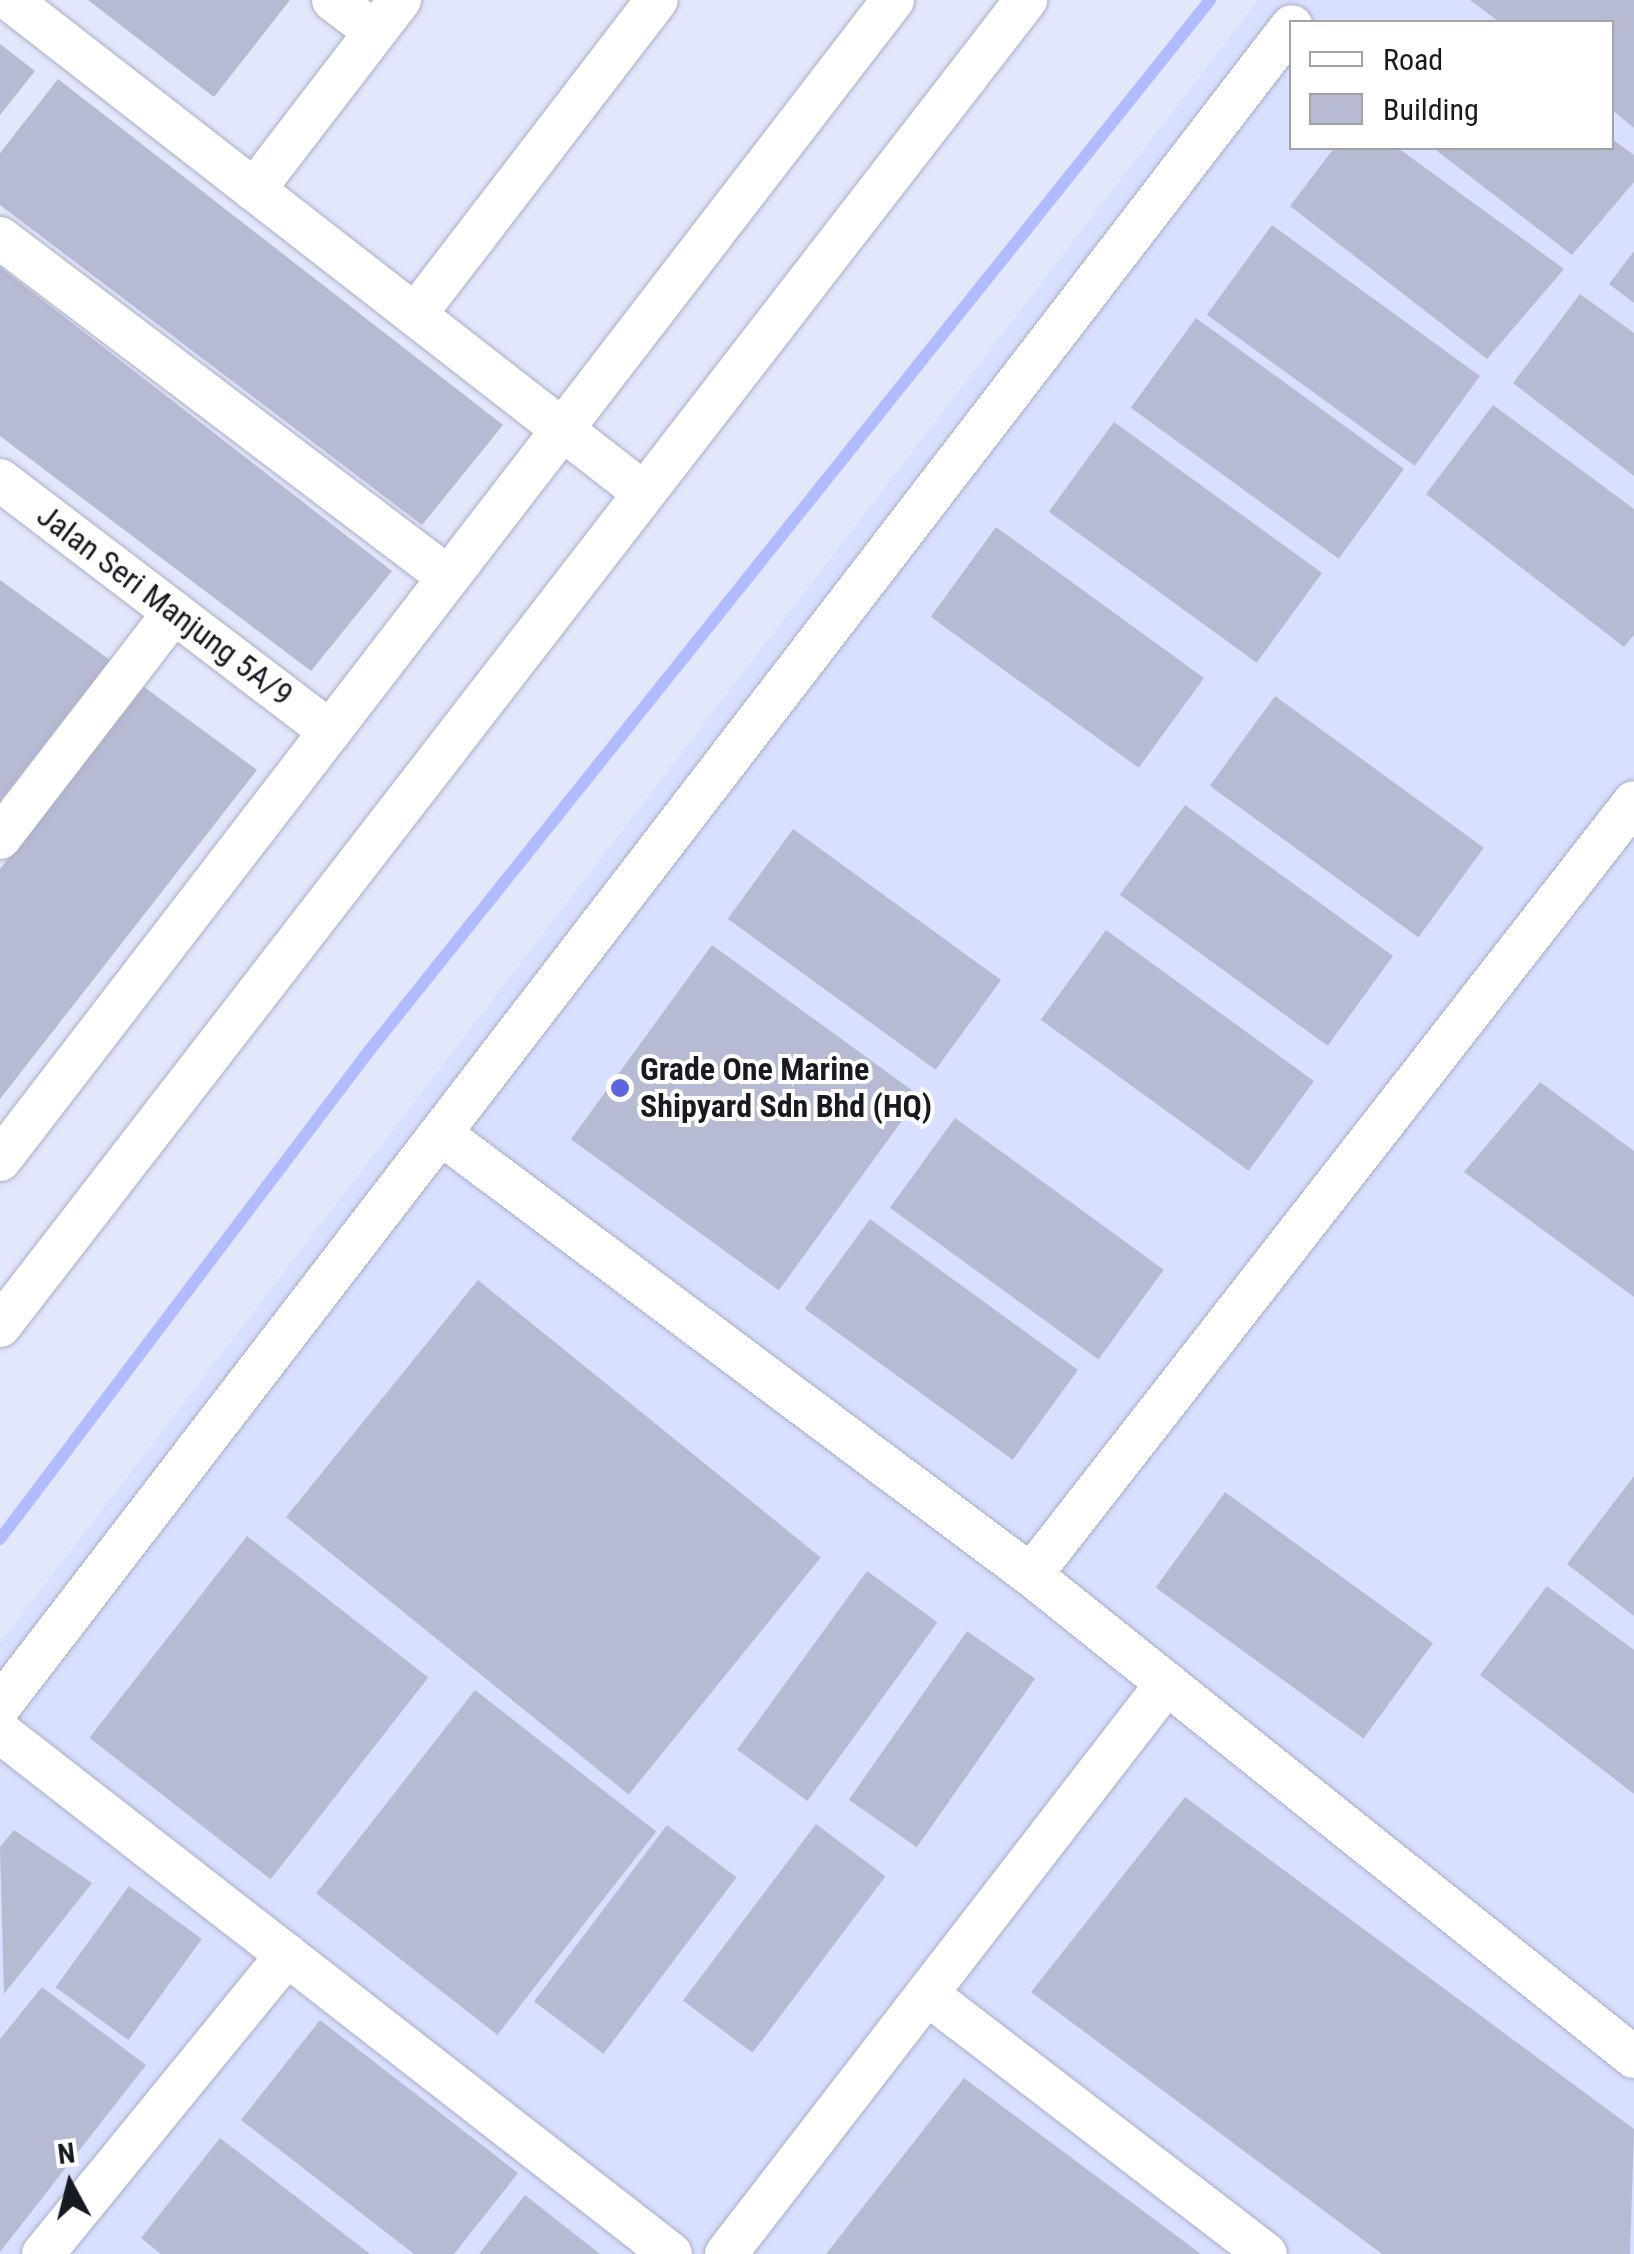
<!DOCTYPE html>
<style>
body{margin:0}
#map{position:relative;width:1634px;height:2254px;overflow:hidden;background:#e3e7fb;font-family:"Roboto Condensed",sans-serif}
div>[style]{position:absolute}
.built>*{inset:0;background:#d9dfff}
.stream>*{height:12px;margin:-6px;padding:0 6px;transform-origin:6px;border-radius:6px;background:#b1bbfe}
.building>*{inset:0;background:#b6bad2;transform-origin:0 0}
.roads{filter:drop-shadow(0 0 2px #aaaec5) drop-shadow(0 0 2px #aaaec5)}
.minor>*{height:42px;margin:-21px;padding:0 21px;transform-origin:21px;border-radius:21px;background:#fff}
.dots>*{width:28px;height:28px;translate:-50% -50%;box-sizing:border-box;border:5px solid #fff;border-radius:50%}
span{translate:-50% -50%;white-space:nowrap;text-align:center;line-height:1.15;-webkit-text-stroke:8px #fff;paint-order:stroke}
.street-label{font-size:32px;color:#181a22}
.poi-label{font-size:32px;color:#181a22;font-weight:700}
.left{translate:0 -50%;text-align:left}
.legend{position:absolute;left:1289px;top:20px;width:325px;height:130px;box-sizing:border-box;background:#fff;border:2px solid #a3a3a7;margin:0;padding:12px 18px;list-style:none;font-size:30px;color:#181a22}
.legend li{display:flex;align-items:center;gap:20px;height:50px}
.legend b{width:50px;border:2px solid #a3a3a7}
.north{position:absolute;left:20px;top:2134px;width:100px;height:100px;-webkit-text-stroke:8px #fff;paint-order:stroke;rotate:353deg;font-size:28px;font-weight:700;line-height:40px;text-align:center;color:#181a22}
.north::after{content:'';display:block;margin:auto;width:35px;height:45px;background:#181a22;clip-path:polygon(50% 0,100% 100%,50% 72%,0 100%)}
</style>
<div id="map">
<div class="built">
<i style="clip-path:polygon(evenodd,1258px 0,1634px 0,1634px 2254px,0 2254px,0 1643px,1258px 0,1292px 22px,1612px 22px,1612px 148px,1292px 148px,1292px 22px)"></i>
</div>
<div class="stream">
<i style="left:0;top:1539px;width:612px;rotate:-52.91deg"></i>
<i style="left:369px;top:1051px;width:1346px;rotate:-51.33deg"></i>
</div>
<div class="building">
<i style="clip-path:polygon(88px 0,290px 0,214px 97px)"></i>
<i style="clip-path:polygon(1470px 0,1634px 0,1634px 128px,1612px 110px,1612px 22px,1499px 22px)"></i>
<i style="clip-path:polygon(0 44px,35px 71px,0 115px)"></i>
<i style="clip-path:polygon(58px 79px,503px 425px,422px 525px,0 205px,0 153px)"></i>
<i style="clip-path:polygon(1612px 139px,1634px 155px,1634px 182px,1572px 255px,1433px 148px,1612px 148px)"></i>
<i style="clip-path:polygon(1334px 148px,1398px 148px,1564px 269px,1487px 359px,1290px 206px)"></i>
<i style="left:1272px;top:225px;width:257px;height:111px;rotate:36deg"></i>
<i style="clip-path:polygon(1634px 251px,1634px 303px,1609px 284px)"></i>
<i style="clip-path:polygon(0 267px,392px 571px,311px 671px,0 436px)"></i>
<i style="clip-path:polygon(1580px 294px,1634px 333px,1634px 476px,1513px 383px)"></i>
<i style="left:1196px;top:318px;width:257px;height:111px;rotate:36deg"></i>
<i style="clip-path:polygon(1493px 405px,1634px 509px,1634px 635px,1624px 647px,1426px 494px)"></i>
<i style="left:1114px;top:422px;width:257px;height:111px;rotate:36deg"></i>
<i style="left:996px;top:527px;width:257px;height:111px;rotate:36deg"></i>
<i style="clip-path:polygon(0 580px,110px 660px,0 801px)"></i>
<i style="clip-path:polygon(144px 687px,257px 770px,0 1099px,0 869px)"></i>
<i style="left:1275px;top:696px;width:258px;height:111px;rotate:36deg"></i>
<i style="left:1185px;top:805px;width:257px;height:111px;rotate:36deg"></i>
<i style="left:793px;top:829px;width:257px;height:111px;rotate:36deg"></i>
<i style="left:1106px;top:930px;width:257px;height:111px;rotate:36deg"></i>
<i style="left:712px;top:945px;width:257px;height:240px;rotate:36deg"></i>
<i style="clip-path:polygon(1540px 1082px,1634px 1151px,1634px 1297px,1464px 1172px)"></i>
<i style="left:955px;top:1118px;width:258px;height:111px;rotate:36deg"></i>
<i style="left:870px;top:1219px;width:257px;height:111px;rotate:36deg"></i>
<i style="left:478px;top:1280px;width:441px;height:305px;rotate:39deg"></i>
<i style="clip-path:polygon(1634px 1476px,1634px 1616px,1567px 1564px)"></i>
<i style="left:1225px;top:1492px;width:257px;height:118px;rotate:36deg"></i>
<i style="left:247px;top:1536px;width:230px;height:256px;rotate:38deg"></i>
<i style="left:867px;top:1571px;width:87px;height:221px;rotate:36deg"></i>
<i style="clip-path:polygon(1547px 1586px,1634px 1650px,1634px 1794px,1480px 1675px)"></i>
<i style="left:967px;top:1631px;width:83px;height:206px;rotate:35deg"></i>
<i style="left:475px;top:1690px;width:230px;height:258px;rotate:38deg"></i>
<i style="clip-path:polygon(1185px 1797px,1634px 2129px,1630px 2254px,1382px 2254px,1031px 1992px)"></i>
<i style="left:816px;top:1824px;width:87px;height:221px;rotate:37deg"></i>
<i style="left:667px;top:1825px;width:87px;height:221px;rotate:37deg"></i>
<i style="clip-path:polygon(14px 1830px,92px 1883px,4px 1994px,0 1847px)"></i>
<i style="left:129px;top:1886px;width:90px;height:125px;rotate:36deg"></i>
<i style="clip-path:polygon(42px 1987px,146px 2065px,0 2252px,0 2039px)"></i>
<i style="clip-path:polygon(320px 2020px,518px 2173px,454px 2254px,414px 2254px,241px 2120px)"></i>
<i style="clip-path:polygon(964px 2078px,1201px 2254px,826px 2254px)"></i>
<i style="clip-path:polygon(220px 2138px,370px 2254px,161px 2254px,141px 2238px)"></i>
<i style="clip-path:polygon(525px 2195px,600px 2254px,479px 2254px)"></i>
</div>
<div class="roads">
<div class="minor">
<i style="left:10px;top:0;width:802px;rotate:37.86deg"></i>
<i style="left:333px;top:0;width:53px;rotate:37.3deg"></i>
<i style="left:254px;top:190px;width:240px;rotate:-52.5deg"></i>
<i style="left:0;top:238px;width:562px;rotate:37.11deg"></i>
<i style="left:415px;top:315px;width:397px;rotate:-52.5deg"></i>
<i style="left:0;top:480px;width:415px;rotate:37.3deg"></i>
<i style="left:0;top:838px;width:285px;rotate:-52.4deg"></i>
<i style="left:441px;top:1134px;width:737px;rotate:36.78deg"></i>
<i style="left:1031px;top:1575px;width:772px;rotate:38.64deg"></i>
<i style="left:0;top:1160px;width:1464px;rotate:-52.41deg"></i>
<i style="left:0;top:1326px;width:1677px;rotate:-52.27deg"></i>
<i style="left:1031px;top:1575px;width:980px;rotate:-52.04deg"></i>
<i style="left:0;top:1706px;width:2119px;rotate:-52.44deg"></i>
<i style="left:0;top:1732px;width:850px;rotate:37.88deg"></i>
<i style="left:927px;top:1994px;width:427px;rotate:37.5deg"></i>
<i style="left:43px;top:2254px;width:386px;rotate:-50.8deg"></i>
<i style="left:726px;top:2254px;width:721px;rotate:-52.32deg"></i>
</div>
</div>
<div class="dots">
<i style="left:620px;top:1088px;background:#5f65dd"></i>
</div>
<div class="street-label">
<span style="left:165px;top:605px;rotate:37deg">Jalan Seri Manjung 5A/9</span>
</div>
<div class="poi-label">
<span class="left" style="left:640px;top:1088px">Grade One Marine<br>Shipyard Sdn Bhd (HQ)</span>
</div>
<ul class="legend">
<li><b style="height:12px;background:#fff"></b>Road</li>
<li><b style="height:28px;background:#b6bad2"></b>Building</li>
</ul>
<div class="north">N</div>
</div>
